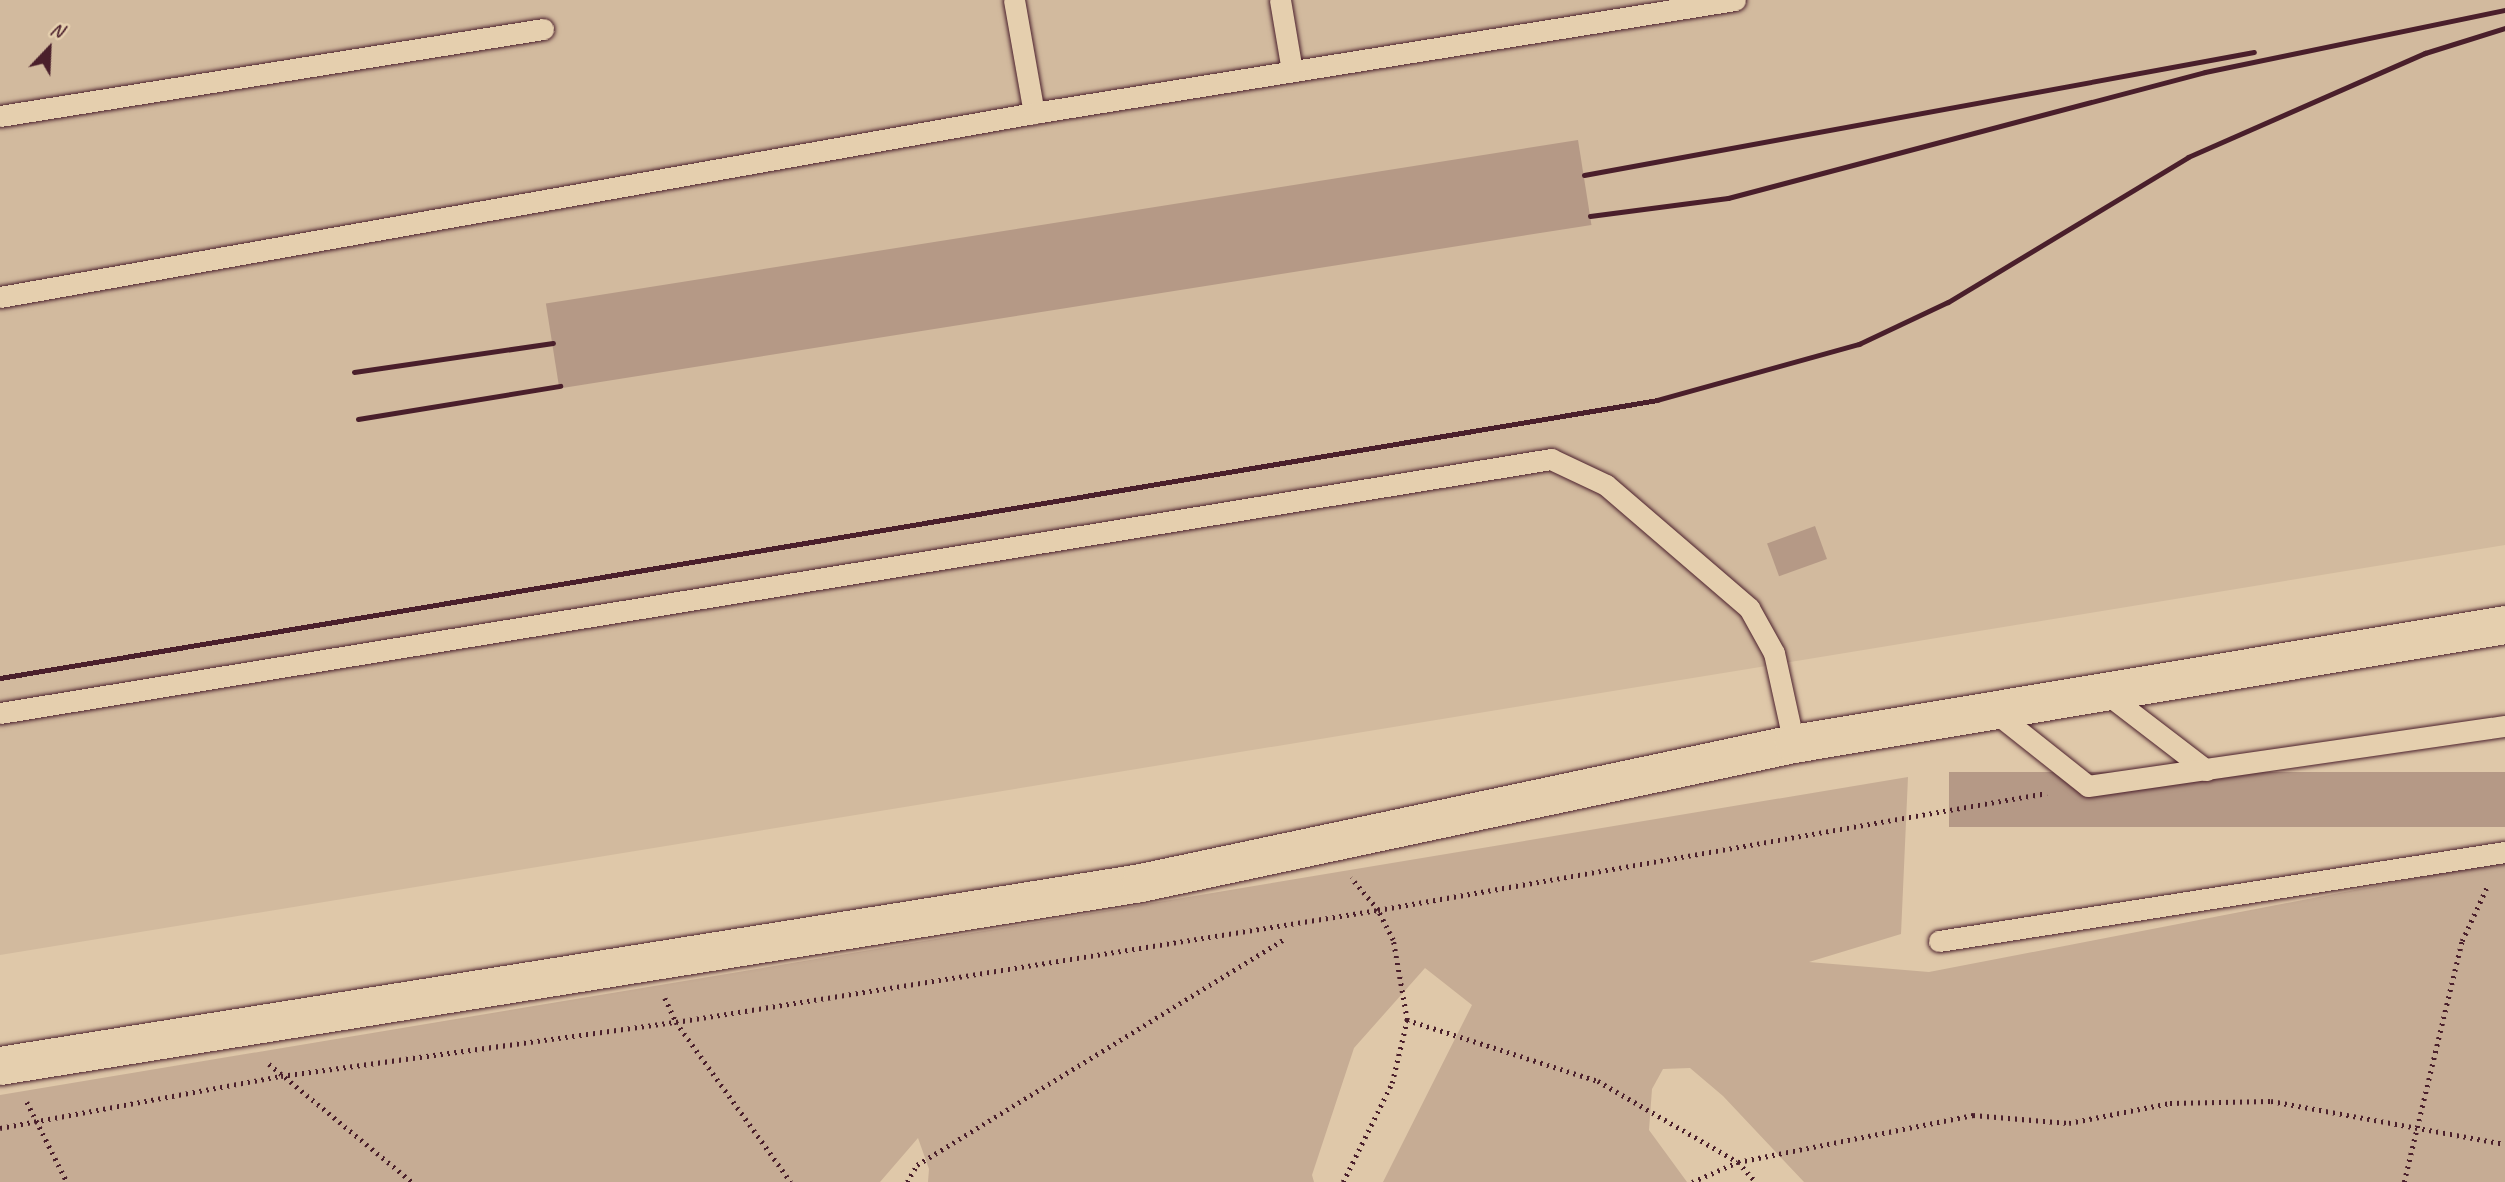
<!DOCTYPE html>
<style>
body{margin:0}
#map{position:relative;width:2505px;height:1182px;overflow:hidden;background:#dfc8a9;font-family:Caveat,sans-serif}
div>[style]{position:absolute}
.built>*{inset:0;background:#d2ba9e}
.green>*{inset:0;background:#c6ac94}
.building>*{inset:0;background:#b59986;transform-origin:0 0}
.path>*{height:4.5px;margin-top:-2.25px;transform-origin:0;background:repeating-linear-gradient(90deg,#4a1f2b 0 2px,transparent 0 7px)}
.roads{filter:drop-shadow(0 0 2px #4a1f2b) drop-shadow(0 0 2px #4a1f2b)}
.lane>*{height:21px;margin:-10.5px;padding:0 10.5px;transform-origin:10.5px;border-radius:10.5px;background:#e5cfae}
.street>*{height:38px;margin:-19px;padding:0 19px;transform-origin:19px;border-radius:19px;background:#e5cfae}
.rail>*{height:5px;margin:-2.5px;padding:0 2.5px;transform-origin:2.5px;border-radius:2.5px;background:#4a1f2b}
span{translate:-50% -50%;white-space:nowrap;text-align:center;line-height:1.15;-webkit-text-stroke:5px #e5cfae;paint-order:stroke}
.north{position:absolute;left:14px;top:14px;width:70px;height:70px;-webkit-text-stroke:5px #e5cfae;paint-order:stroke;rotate:23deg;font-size:19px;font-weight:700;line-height:28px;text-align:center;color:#4a1f2b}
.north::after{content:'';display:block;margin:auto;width:24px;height:32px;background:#4a1f2b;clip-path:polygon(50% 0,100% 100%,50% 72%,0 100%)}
</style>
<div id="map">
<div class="built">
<i style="clip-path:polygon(0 0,2505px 0,2505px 545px,0 955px)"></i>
</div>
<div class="green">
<i style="clip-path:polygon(1908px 777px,1901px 934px,1809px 962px,1929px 972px,2505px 861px,2505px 1182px,1804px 1182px,1723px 1096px,1690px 1068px,1663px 1069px,1652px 1089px,1649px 1130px,1687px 1182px,1383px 1182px,1472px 1005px,1425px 968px,1354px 1048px,1312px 1175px,1314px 1182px,928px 1182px,929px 1169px,918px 1138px,880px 1182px,0 1182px,0 1095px)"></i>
</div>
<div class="building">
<i style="left:1578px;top:140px;width:86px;height:1045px;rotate:81deg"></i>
<i style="left:1815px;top:526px;width:35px;height:51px;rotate:70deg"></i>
<i style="left:2505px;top:772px;width:55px;height:556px;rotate:90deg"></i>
</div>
<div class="path">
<i style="left:665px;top:998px;width:26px;rotate:65deg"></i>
<i style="left:676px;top:1022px;width:197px;rotate:54.3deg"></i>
<i style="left:1407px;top:1020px;width:201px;rotate:17.7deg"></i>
<i style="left:1598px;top:1081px;width:162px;rotate:30.1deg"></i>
<i style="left:1738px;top:1162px;width:27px;rotate:48deg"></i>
<i style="left:269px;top:1064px;width:185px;rotate:39.5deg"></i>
<i style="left:27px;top:1102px;width:89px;rotate:63.4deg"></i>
<i style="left:0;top:1128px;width:286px;rotate:-10.5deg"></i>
<i style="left:281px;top:1076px;width:399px;rotate:-7.8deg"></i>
<i style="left:676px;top:1022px;width:711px;rotate:-9.06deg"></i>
<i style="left:1378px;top:910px;width:679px;rotate:-9.92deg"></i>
<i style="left:907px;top:1182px;width:20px;rotate:-60deg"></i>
<i style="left:917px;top:1165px;width:431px;rotate:-31.6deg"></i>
<i style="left:1343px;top:1182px;width:110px;rotate:-63.7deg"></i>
<i style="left:1392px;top:1083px;width:65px;rotate:-76.6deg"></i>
<i style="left:1407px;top:1020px;width:81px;rotate:-99.9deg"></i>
<i style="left:1393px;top:940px;width:34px;rotate:-117deg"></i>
<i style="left:1378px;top:910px;width:42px;rotate:-130.2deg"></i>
<i style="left:1692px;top:1182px;width:50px;rotate:-23.5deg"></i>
<i style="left:1738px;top:1162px;width:240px;rotate:-11.3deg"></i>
<i style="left:1973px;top:1115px;width:96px;rotate:4.8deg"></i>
<i style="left:2069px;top:1123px;width:103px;rotate:-11.2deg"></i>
<i style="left:2170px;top:1103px;width:101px;rotate:-1.1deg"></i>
<i style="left:2271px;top:1101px;width:238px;rotate:10.4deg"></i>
<i style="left:2404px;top:1182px;width:248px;rotate:-76.5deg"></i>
<i style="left:2462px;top:941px;width:60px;rotate:-65.2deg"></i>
</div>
<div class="roads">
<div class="lane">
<i style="left:1014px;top:0;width:115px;rotate:80deg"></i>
<i style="left:1280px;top:0;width:72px;rotate:80.4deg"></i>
<i style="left:0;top:116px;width:550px;rotate:-9.1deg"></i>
<i style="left:0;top:297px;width:1050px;rotate:-10.09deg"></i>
<i style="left:1034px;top:113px;width:710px;rotate:-9.16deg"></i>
<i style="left:2107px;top:694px;width:125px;rotate:37.5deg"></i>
<i style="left:0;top:713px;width:1572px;rotate:-9.3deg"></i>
<i style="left:1551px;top:459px;width:61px;rotate:25.3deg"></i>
<i style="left:1606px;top:485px;width:189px;rotate:40.7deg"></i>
<i style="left:1749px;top:608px;width:51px;rotate:60.9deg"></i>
<i style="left:1774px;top:653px;width:93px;rotate:77.6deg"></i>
<i style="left:1996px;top:713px;width:117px;rotate:38.4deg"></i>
<i style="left:2088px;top:786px;width:421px;rotate:-8.2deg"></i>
<i style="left:1939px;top:941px;width:573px;rotate:-8.94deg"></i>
</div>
<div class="street">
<i style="left:0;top:1066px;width:1156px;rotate:-9.11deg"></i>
<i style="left:1141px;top:883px;width:668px;rotate:-12.02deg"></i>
<i style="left:1794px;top:744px;width:721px;rotate:-9.5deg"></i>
</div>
</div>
<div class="rail">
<i style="left:1584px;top:175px;width:681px;rotate:-10.4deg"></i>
<i style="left:1590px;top:216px;width:139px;rotate:-7.4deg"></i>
<i style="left:1728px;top:198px;width:493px;rotate:-14.8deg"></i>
<i style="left:2205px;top:72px;width:306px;rotate:-11.7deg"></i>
<i style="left:354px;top:372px;width:201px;rotate:-8.3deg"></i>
<i style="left:358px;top:419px;width:205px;rotate:-9.3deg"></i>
<i style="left:0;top:678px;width:1680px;rotate:-9.52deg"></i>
<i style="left:1657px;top:400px;width:210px;rotate:-15.5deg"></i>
<i style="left:1859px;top:344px;width:98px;rotate:-25.3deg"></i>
<i style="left:1948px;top:302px;width:280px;rotate:-31.1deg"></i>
<i style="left:2188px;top:157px;width:259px;rotate:-23.7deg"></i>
<i style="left:2425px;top:53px;width:84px;rotate:-17.4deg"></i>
</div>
<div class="north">N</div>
</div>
